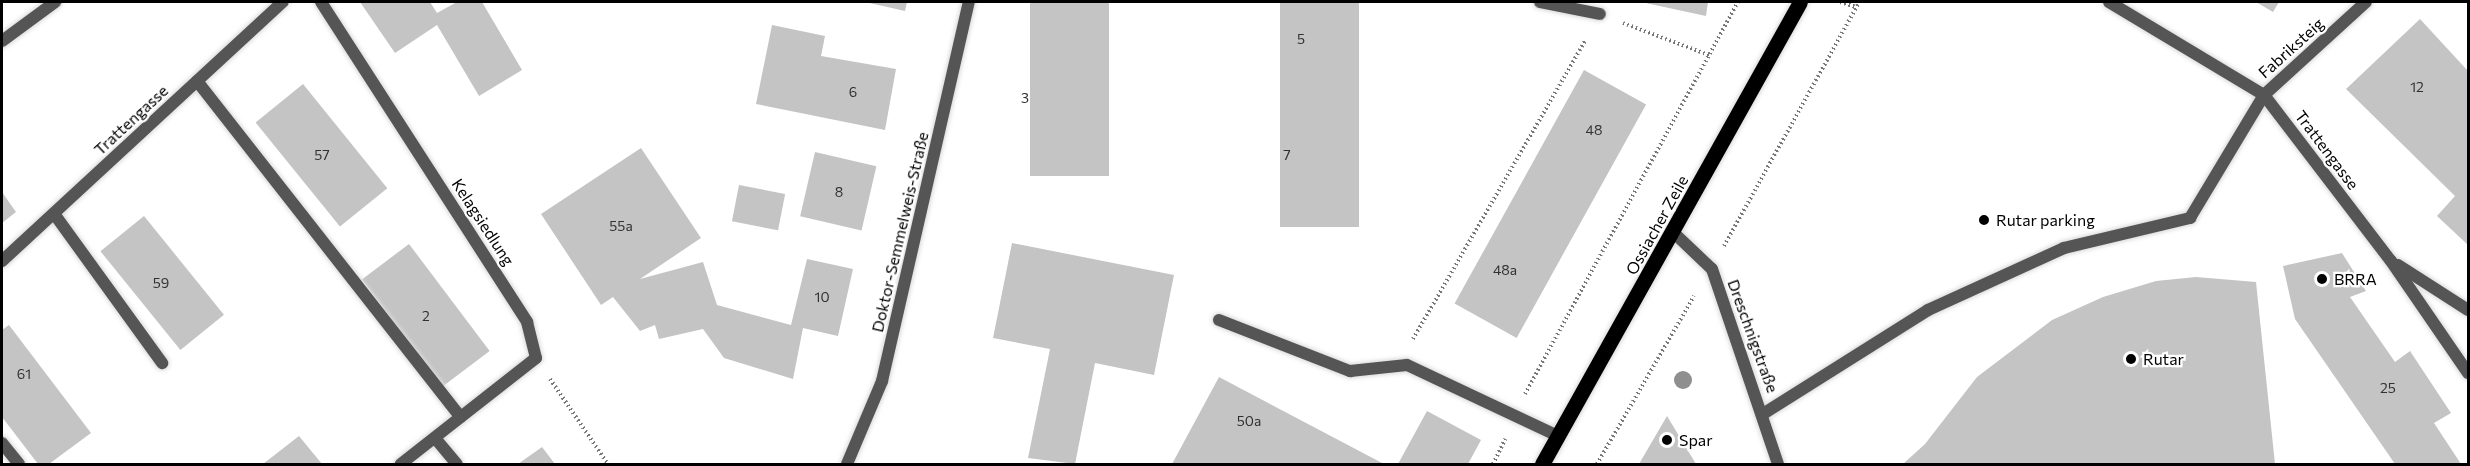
<!DOCTYPE html>
<meta charset="utf-8">
<style>
body{margin:0}
#map{position:relative;width:2470px;height:466px;overflow:hidden;background:#fff;font-family:Commissioner,sans-serif}
div>[style]{position:absolute}
.building>*{inset:0;background:#c4c4c4;transform-origin:0 0}
.path>*{height:4px;margin-top:-2px;transform-origin:0;background:repeating-linear-gradient(90deg,#777 0 1.5px,transparent 0 4.5px)}
.roads{filter:drop-shadow(0 0 2px #dbdbdb) drop-shadow(0 0 2px #dbdbdb)}
.lane>*{height:12px;margin:-6px;padding:0 6px;transform-origin:6px;border-radius:6px;background:#555}
.street>*{height:12px;margin:-6px;padding:0 6px;transform-origin:6px;border-radius:6px;background:#555}
.primary>*{height:15px;margin:-7.5px;padding:0 7.5px;transform-origin:7.5px;border-radius:7.5px;background:#000}
.trees>*{width:18px;height:18px;margin:-9px;border-radius:50%;background:#8f8f8f}
.dots>*{width:16px;height:16px;translate:-50% -50%;box-sizing:border-box;border:3px solid #fff;border-radius:50%}
span{translate:-50% -50%;white-space:nowrap;text-align:center;line-height:1.15;-webkit-text-stroke:4.5px #fff;paint-order:stroke}
.number-label{font-size:14px;color:#313131}
.number-label span{-webkit-text-stroke-width:0}
.street-label{font-size:16px;color:#000}
.poi-label{font-size:16px;color:#000}
.left{translate:0 -50%;text-align:left}
.frame{position:absolute;inset:0;border:3px solid #000;pointer-events:none}
</style>
<div id="map">
<div class="building">
<i style="clip-path:polygon(360px 2px,430px 2px,437px 13px,457px 2px,482px 2px,522px 70px,479px 96px,437px 25px,395px 53px)"></i>
<i style="clip-path:polygon(865px 2px,907px 2px,905px 11px)"></i>
<i style="left:1030px;top:2px;width:79px;height:174px"></i>
<i style="left:1280px;top:2px;width:79px;height:225px"></i>
<i style="clip-path:polygon(1641px 2px,1708px 2px,1706px 16px)"></i>
<i style="clip-path:polygon(2256px 2px,2279px 2px,2273px 12px)"></i>
<i style="clip-path:polygon(2420px 19px,2468px 71px,2468px 245px,2437px 216px,2455px 196px,2346px 89px)"></i>
<i style="clip-path:polygon(772px 25px,825px 36px,821px 56px,896px 69px,885px 130px,756px 104px)"></i>
<i style="left:1584px;top:70px;width:71px;height:267px;rotate:29deg"></i>
<i style="left:303px;top:84px;width:134px;height:61px;rotate:51deg"></i>
<i style="clip-path:polygon(641px 148px,701px 238px,640px 279px,703px 262px,717px 305px,791px 325px,807px 259px,853px 269px,838px 336px,803px 328px,793px 379px,724px 358px,703px 329px,659px 339px,655px 325px,640px 331px,613px 297px,601px 305px,541px 214px)"></i>
<i style="left:815px;top:152px;width:63px;height:66px;rotate:13deg"></i>
<i style="left:739px;top:185px;width:47px;height:37px;rotate:11deg"></i>
<i style="clip-path:polygon(2px 192px,16px 212px,2px 223px)"></i>
<i style="left:144px;top:216px;width:127px;height:56px;rotate:51deg"></i>
<i style="clip-path:polygon(1012px 243px,1174px 275px,1154px 375px,1095px 363px,1075px 464px,1028px 458px,1050px 349px,993px 338px)"></i>
<i style="left:409px;top:244px;width:134px;height:59px;rotate:53deg"></i>
<i style="clip-path:polygon(2342px 253px,2366px 291px,2350px 297px,2395px 362px,2410px 351px,2451px 413px,2434px 423px,2461px 464px,2395px 464px,2295px 319px,2283px 266px)"></i>
<i style="clip-path:polygon(2196px 277px,2256px 282px,2275px 464px,1903px 464px,1925px 444px,1977px 377px,2052px 320px,2103px 297px,2156px 281px)"></i>
<i style="clip-path:polygon(9px 325px,91px 433px,49px 464px,38px 464px,2px 417px,2px 330px)"></i>
<i style="clip-path:polygon(1219px 377px,1384px 464px,1172px 464px)"></i>
<i style="clip-path:polygon(1427px 411px,1481px 440px,1468px 464px,1398px 464px)"></i>
<i style="clip-path:polygon(1667px 416px,1696px 464px,1639px 464px)"></i>
<i style="clip-path:polygon(299px 436px,322px 464px,263px 464px)"></i>
<i style="clip-path:polygon(542px 447px,555px 464px,518px 464px)"></i>
</div>
<div class="path">
<i style="left:1840px;top:2px;width:17px;rotate:17deg"></i>
<i style="left:1623px;top:23px;width:92px;rotate:20.4deg"></i>
<i style="left:1724px;top:246px;width:279px;rotate:-61deg"></i>
<i style="left:1413px;top:339px;width:346px;rotate:-60deg"></i>
<i style="left:550px;top:379px;width:103px;rotate:55.7deg"></i>
<i style="left:1525px;top:394px;width:446px;rotate:-61.5deg"></i>
<i style="left:1493px;top:464px;width:28px;rotate:-64deg"></i>
<i style="left:1597px;top:464px;width:194px;rotate:-60deg"></i>
</div>
<div class="roads">
<div class="lane">
<i style="left:1540px;top:2px;width:61px;rotate:11.3deg"></i>
<i style="left:1219px;top:320px;width:141px;rotate:21.3deg"></i>
<i style="left:1350px;top:371px;width:57px;rotate:-6deg"></i>
<i style="left:1407px;top:365px;width:167px;rotate:25.2deg"></i>
<i style="left:1763px;top:414px;width:195px;rotate:-32.2deg"></i>
<i style="left:1928px;top:310px;width:149px;rotate:-24.5deg"></i>
<i style="left:2064px;top:248px;width:130px;rotate:-13.4deg"></i>
<i style="left:2190px;top:218px;width:144px;rotate:-59deg"></i>
</div>
<div class="street">
<i style="left:321px;top:2px;width:381px;rotate:57.2deg"></i>
<i style="left:527px;top:322px;width:37px;rotate:76deg"></i>
<i style="left:536px;top:358px;width:172px;rotate:141.9deg"></i>
<i style="left:2109px;top:2px;width:181px;rotate:31deg"></i>
<i style="left:2264px;top:95px;width:209px;rotate:52.6deg"></i>
<i style="left:2391px;top:261px;width:136px;rotate:55.5deg"></i>
<i style="left:2px;top:41px;width:66px;rotate:-36.3deg"></i>
<i style="left:197px;top:81px;width:427px;rotate:51.9deg"></i>
<i style="left:2264px;top:95px;width:138px;rotate:-42.4deg"></i>
<i style="left:55px;top:215px;width:183px;rotate:54.1deg"></i>
<i style="left:1674px;top:233px;width:52px;rotate:43.5deg"></i>
<i style="left:1712px;top:269px;width:206px;rotate:71.3deg"></i>
<i style="left:2px;top:261px;width:382px;rotate:-42.7deg"></i>
<i style="left:2398px;top:265px;width:83px;rotate:32.7deg"></i>
<i style="left:435px;top:438px;width:34px;rotate:50deg"></i>
<i style="left:2px;top:443px;width:27px;rotate:51deg"></i>
<i style="left:847px;top:464px;width:90px;rotate:-67.1deg"></i>
<i style="left:882px;top:381px;width:389px;rotate:-77.1deg"></i>
</div>
<div class="primary">
<i style="left:1542px;top:464px;width:529px;rotate:-60.82deg"></i>
</div>
</div>
<div class="trees">
<i style="left:1683px;top:380px"></i>
</div>
<div class="dots">
<i style="left:1984px;top:220px;background:#000"></i>
<i style="left:2322px;top:279px;background:#000"></i>
<i style="left:2131px;top:359px;background:#000"></i>
<i style="left:1667px;top:440px;background:#000"></i>
</div>
<div class="number-label">
<span style="left:1301px;top:39px">5</span>
<span style="left:2417px;top:87px">12</span>
<span style="left:853px;top:92px">6</span>
<span style="left:1025px;top:98px">3</span>
<span style="left:1594px;top:130px">48</span>
<span style="left:322px;top:155px">57</span>
<span style="left:1287px;top:155px">7</span>
<span style="left:839px;top:192px">8</span>
<span style="left:621px;top:226px">55a</span>
<span style="left:1505px;top:270px">48a</span>
<span style="left:161px;top:283px">59</span>
<span style="left:822px;top:297px">10</span>
<span style="left:426px;top:316px">2</span>
<span style="left:24px;top:374px">61</span>
<span style="left:2388px;top:388px">25</span>
<span style="left:1249px;top:421px">50a</span>
</div>
<div class="street-label">
<span style="left:2291px;top:48px;rotate:-42deg">Fabriksteig</span>
<span style="left:131px;top:120px;rotate:-43deg">Trattengasse</span>
<span style="left:2327px;top:150px;rotate:53deg">Trattengasse</span>
<span style="left:483px;top:222px;rotate:57deg">Kelagsiedlung</span>
<span style="left:1657px;top:225px;rotate:-61deg">Ossiacher Zeile</span>
<span style="left:900px;top:232px;rotate:-77deg">Doktor-Semmelweis-Straße</span>
<span style="left:1753px;top:336px;rotate:70deg">Dreschnigstraße</span>
</div>
<div class="poi-label">
<span class="left" style="left:1996px;top:220px">Rutar parking</span>
<span class="left" style="left:2334px;top:279px">BRRA</span>
<span class="left" style="left:2143px;top:359px">Rutar</span>
<span class="left" style="left:1679px;top:440px">Spar</span>
</div>
<div class="frame"></div>
</div>
